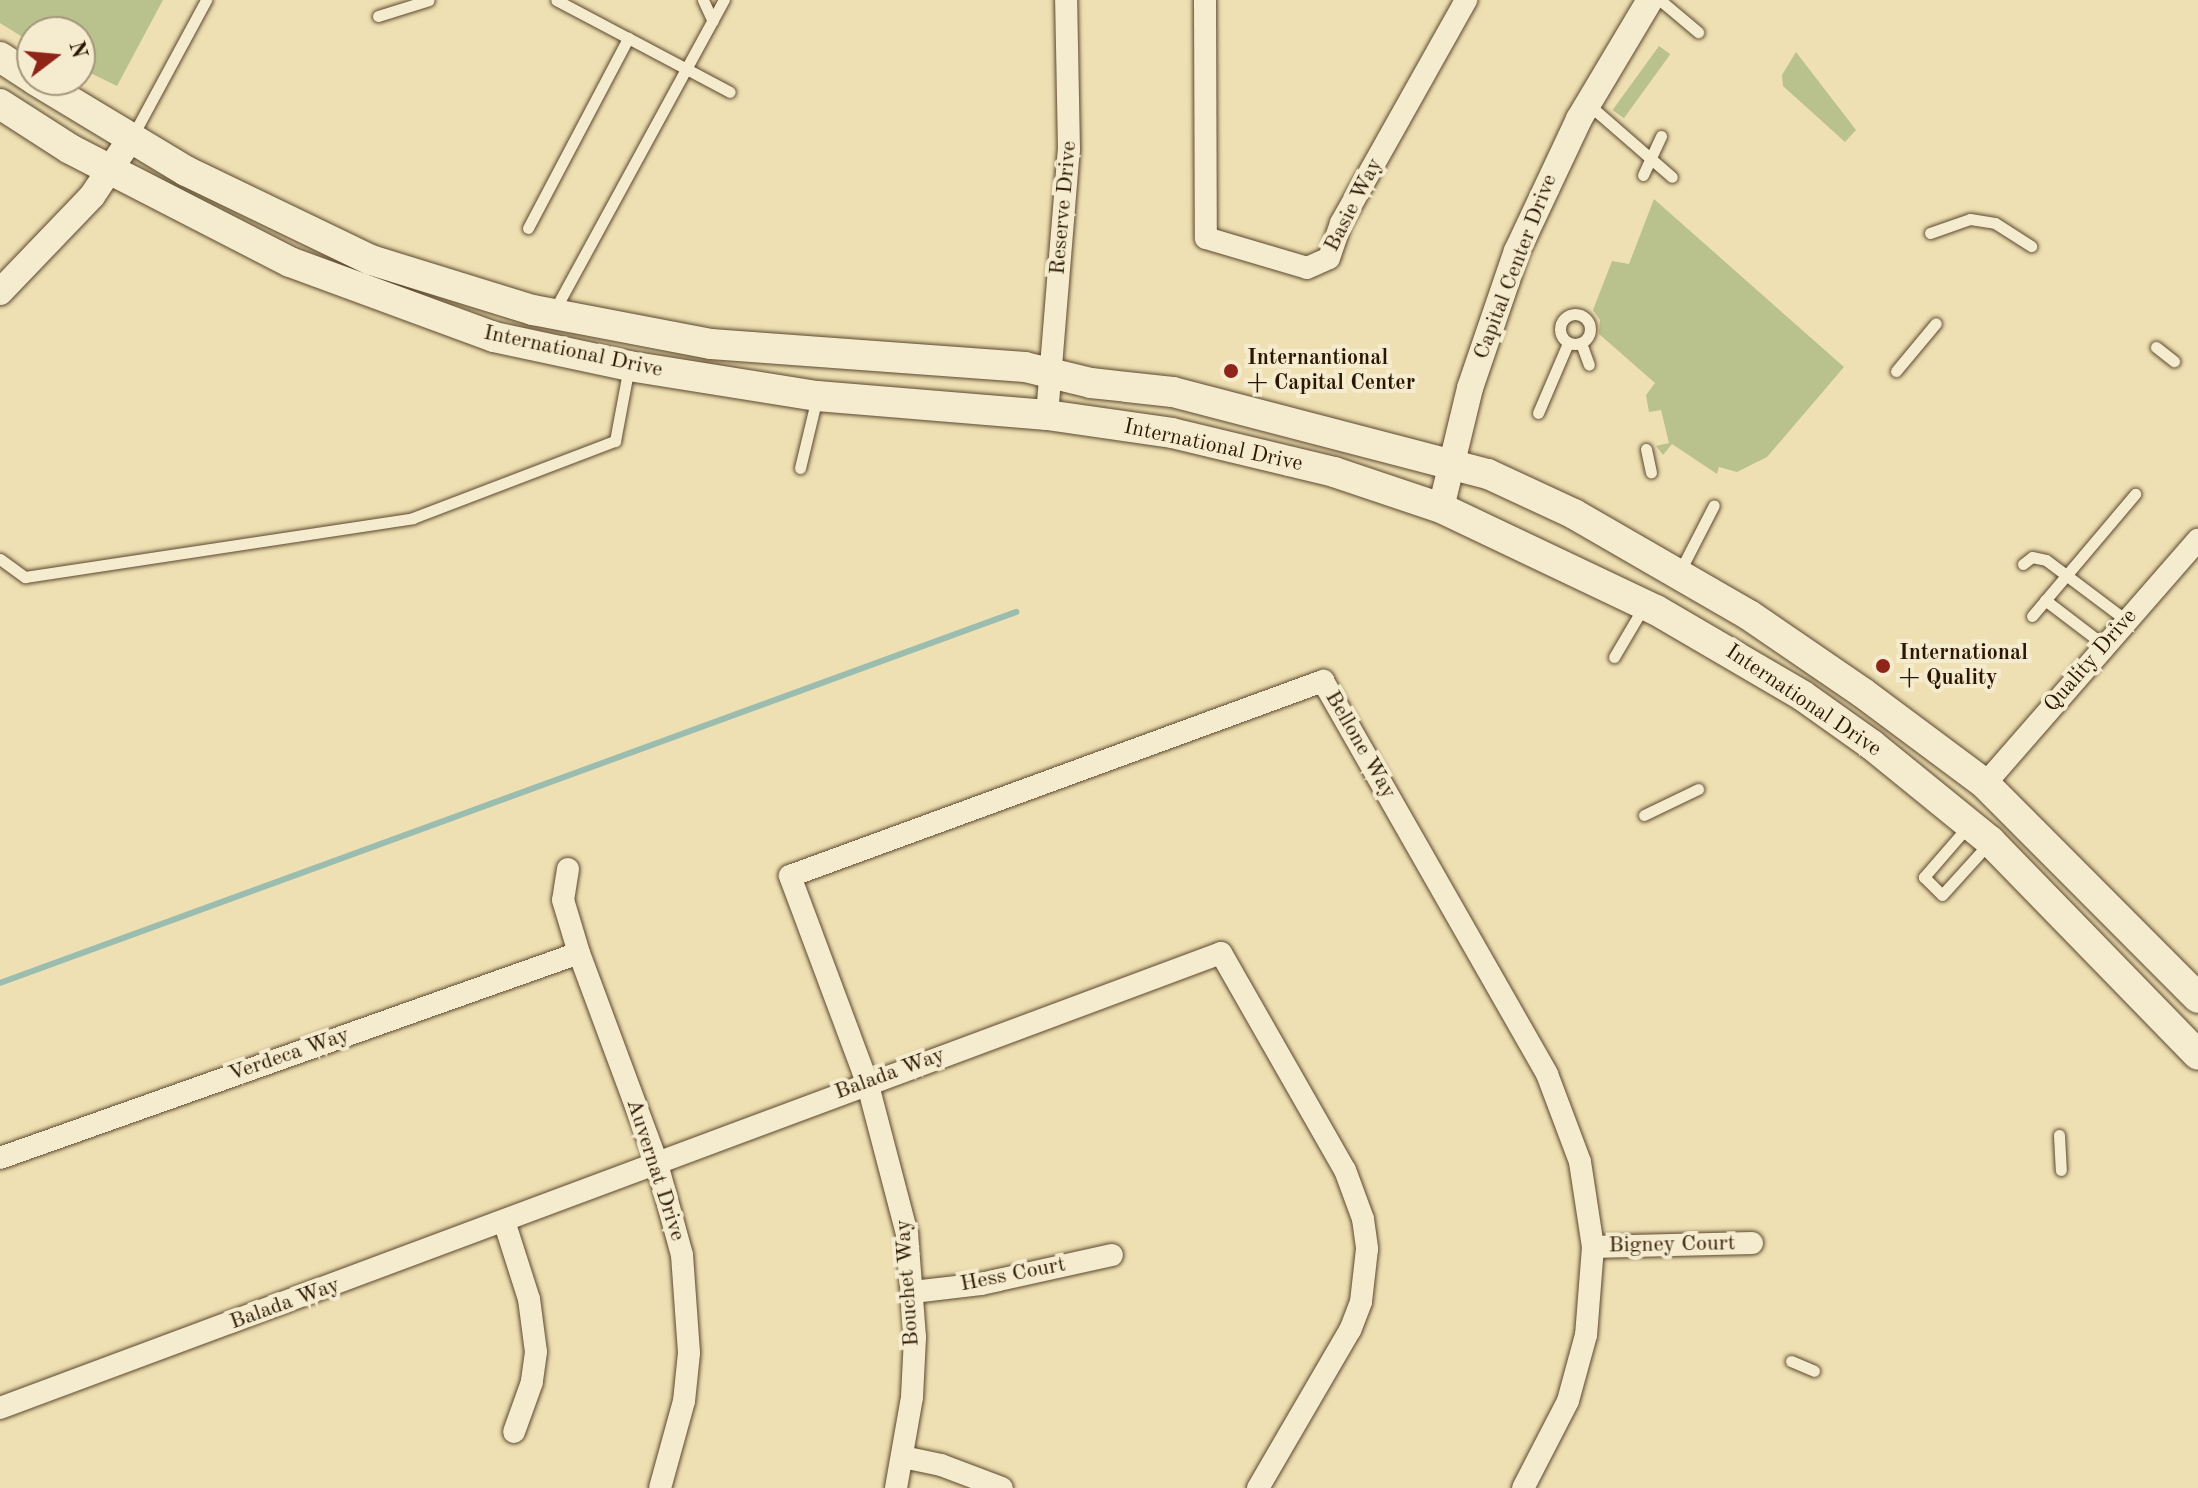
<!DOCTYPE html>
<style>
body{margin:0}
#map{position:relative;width:2198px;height:1488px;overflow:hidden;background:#efe0b3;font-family:"Old Standard TT",serif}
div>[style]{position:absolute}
.green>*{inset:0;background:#b9c28c;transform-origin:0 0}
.stream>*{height:6px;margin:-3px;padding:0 3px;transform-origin:3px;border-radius:3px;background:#9abdaf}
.roads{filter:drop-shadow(0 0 2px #5b482e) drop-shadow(0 0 2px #5b482e)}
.service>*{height:11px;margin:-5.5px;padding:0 5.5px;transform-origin:5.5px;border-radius:5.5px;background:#f5ebce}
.service>.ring{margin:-5.5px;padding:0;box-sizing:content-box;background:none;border:11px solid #f5ebce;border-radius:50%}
.minor>*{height:22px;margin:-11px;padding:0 11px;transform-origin:11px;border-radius:11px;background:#f5ebce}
.tertiary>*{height:26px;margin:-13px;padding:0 13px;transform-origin:13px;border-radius:13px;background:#f5ebce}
.secondary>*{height:30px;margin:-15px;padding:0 15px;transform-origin:15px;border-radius:15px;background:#f5ebce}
.dots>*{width:22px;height:22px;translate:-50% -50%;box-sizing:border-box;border:4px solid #f5ebce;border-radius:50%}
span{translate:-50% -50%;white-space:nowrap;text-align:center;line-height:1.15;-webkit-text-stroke:8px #f5ebce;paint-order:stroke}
.street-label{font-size:22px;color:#2a1602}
.poi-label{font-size:22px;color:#2a1602;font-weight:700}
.left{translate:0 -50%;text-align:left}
.north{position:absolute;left:16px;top:16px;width:80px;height:80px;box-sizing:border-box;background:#f5ebce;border:2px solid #a4967c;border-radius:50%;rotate:74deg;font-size:22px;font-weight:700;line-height:32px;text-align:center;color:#2a1602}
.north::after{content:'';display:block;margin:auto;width:28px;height:36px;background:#8f2418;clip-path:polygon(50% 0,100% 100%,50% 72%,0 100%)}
</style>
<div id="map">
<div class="green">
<i style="clip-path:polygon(0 0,163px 0,117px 86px,80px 68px,80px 32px,32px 32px,32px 43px,0 23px)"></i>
<i style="left:1659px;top:46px;width:14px;height:79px;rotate:36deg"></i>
<i style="clip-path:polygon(1796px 52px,1856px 130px,1845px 142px,1783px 86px,1782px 75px)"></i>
<i style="clip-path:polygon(1654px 199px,1844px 367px,1767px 457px,1737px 472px,1719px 467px,1717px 474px,1672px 444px,1663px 455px,1656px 446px,1669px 443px,1661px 410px,1649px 412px,1646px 395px,1655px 383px,1599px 334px,1600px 320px,1593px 310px,1612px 261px,1629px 264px)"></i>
</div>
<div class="stream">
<i style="left:0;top:983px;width:1082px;rotate:-20.06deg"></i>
</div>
<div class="roads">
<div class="service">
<i style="left:703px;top:0;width:23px;rotate:65deg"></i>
<i style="left:1660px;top:0;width:50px;rotate:40.1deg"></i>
<i style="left:378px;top:16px;width:53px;rotate:-17.4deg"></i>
<i style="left:628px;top:38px;width:115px;rotate:27.9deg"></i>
<i style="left:1588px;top:104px;width:111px;rotate:41deg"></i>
<i style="left:132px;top:137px;width:156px;rotate:-61.6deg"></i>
<i style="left:1643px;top:175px;width:43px;rotate:-65.2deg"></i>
<i style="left:528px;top:228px;width:215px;rotate:-62.2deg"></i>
<i style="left:628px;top:38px;width:81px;rotate:-152.2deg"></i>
<i style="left:1930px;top:233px;width:42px;rotate:-19.3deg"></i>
<i style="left:1970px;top:219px;width:25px;rotate:9deg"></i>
<i style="left:1995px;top:223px;width:43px;rotate:32.6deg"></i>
<i style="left:553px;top:313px;width:357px;rotate:-61.4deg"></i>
<i class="ring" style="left:1560px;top:314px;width:19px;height:19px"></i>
<i style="left:1581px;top:343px;width:23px;rotate:70deg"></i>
<i style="left:2156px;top:347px;width:23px;rotate:38deg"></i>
<i style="left:1896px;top:371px;width:62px;rotate:-50.2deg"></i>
<i style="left:1538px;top:413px;width:76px;rotate:-66.8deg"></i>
<i style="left:1646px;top:449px;width:24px;rotate:78deg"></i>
<i style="left:800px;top:468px;width:73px;rotate:-76.5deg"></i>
<i style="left:0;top:559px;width:31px;rotate:36deg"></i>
<i style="left:25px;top:577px;width:392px;rotate:-8.6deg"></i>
<i style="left:413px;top:518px;width:216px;rotate:-20.9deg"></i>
<i style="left:615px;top:441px;width:76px;rotate:-79.4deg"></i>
<i style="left:2023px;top:564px;width:11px;rotate:-38deg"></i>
<i style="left:2032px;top:557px;width:14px;rotate:12deg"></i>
<i style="left:2046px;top:560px;width:100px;rotate:36.9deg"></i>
<i style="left:1679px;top:573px;width:76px;rotate:-62.8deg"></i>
<i style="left:2045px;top:600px;width:74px;rotate:37.3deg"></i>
<i style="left:2032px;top:616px;width:160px;rotate:-49.8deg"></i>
<i style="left:1614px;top:657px;width:59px;rotate:-59.5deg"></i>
<i style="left:1644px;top:815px;width:60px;rotate:-25.7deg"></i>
<i style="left:1969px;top:825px;width:69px;rotate:130.9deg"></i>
<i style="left:1924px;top:877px;width:25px;rotate:45deg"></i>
<i style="left:1942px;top:895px;width:72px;rotate:-47.8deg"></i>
<i style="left:2059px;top:1135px;width:35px;rotate:87deg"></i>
<i style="left:1791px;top:1361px;width:25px;rotate:23deg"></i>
</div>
<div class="minor">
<i style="left:1205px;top:0;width:238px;rotate:89.8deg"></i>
<i style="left:1206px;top:238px;width:105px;rotate:16.5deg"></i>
<i style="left:1307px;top:268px;width:24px;rotate:-24deg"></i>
<i style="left:1329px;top:258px;width:37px;rotate:-71deg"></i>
<i style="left:1341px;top:223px;width:256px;rotate:-60.7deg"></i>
<i style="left:1047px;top:415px;width:266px;rotate:-85.3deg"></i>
<i style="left:1069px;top:150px;width:150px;rotate:-91.1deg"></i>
<i style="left:1985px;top:784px;width:324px;rotate:-48.9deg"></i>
<i style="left:568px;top:869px;width:31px;rotate:99deg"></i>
<i style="left:563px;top:900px;width:55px;rotate:73.2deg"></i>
<i style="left:579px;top:953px;width:221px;rotate:69.6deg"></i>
<i style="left:656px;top:1160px;width:98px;rotate:74.7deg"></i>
<i style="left:682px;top:1255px;width:98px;rotate:85.9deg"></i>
<i style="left:689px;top:1353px;width:48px;rotate:95.9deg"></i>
<i style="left:684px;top:1401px;width:90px;rotate:105.4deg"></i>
<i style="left:0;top:1158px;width:614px;rotate:-19.5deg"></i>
<i style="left:505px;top:1224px;width:79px;rotate:72.3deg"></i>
<i style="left:529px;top:1299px;width:53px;rotate:82.5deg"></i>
<i style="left:536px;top:1352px;width:30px;rotate:98deg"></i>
<i style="left:532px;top:1382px;width:53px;rotate:109.8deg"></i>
<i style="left:1593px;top:1247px;width:159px;rotate:-1.4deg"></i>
<i style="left:913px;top:1292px;width:68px;rotate:-6.7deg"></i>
<i style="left:981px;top:1284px;width:134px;rotate:-12.5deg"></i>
<i style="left:0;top:1408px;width:1303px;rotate:-20.44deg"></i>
<i style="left:1221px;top:953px;width:250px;rotate:60.3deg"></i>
<i style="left:1345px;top:1170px;width:52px;rotate:69.8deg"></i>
<i style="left:1363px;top:1219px;width:30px;rotate:82deg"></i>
<i style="left:1367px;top:1249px;width:53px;rotate:96.5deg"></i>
<i style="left:1361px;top:1302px;width:30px;rotate:111deg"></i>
<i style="left:1350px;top:1330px;width:183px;rotate:120.2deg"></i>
<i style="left:903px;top:1457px;width:39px;rotate:12deg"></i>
<i style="left:941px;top:1465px;width:65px;rotate:20.7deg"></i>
<i style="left:896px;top:1488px;width:92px;rotate:-80deg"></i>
<i style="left:912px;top:1397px;width:60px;rotate:-87.1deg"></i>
<i style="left:915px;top:1337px;width:103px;rotate:-94.4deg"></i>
<i style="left:907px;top:1234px;width:157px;rotate:-104.7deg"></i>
<i style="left:867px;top:1082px;width:220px;rotate:-110.5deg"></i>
<i style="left:790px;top:876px;width:568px;rotate:-20.1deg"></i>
<i style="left:1323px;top:681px;width:452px;rotate:60.3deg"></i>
<i style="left:1547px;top:1074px;width:94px;rotate:69.4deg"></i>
<i style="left:1580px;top:1162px;width:86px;rotate:81.3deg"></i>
<i style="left:1593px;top:1247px;width:88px;rotate:94.5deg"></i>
<i style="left:1586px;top:1335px;width:68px;rotate:105.3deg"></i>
<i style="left:1568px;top:1401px;width:98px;rotate:117.3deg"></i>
</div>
<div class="tertiary">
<i style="left:0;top:292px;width:133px;rotate:-46.2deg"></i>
<i style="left:92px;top:196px;width:70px;rotate:-56.1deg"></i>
<i style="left:1441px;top:508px;width:123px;rotate:-76.4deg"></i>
<i style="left:1470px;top:388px;width:145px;rotate:-71.1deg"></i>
<i style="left:1517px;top:251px;width:146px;rotate:-64.8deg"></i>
<i style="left:1579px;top:119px;width:139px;rotate:-59.2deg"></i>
</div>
<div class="secondary">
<i style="left:0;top:57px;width:38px;rotate:33deg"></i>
<i style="left:35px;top:80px;width:176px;rotate:31.1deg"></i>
<i style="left:186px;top:171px;width:205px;rotate:25.7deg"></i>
<i style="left:371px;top:260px;width:170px;rotate:17.2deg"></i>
<i style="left:533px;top:310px;width:181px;rotate:10.8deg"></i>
<i style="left:711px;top:344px;width:315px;rotate:4.2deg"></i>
<i style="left:1025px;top:367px;width:68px;rotate:13.6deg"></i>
<i style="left:1091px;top:383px;width:82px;rotate:6.3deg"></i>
<i style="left:1173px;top:392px;width:325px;rotate:14.6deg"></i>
<i style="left:1488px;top:474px;width:95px;rotate:24.9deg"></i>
<i style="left:1574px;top:514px;width:202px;rotate:30deg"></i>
<i style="left:1749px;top:615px;width:138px;rotate:34.4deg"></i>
<i style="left:1863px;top:693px;width:152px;rotate:36.7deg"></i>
<i style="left:1985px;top:784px;width:302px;rotate:45.1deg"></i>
<i style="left:0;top:104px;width:83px;rotate:32.7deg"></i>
<i style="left:70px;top:149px;width:247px;rotate:27.2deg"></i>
<i style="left:290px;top:262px;width:217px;rotate:20.2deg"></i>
<i style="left:494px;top:337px;width:138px;rotate:12.1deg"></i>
<i style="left:629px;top:366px;width:190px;rotate:9.1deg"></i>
<i style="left:817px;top:396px;width:231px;rotate:4.7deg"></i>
<i style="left:1047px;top:415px;width:126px;rotate:8.2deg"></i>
<i style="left:1172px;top:433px;width:167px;rotate:13.5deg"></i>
<i style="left:1334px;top:472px;width:113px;rotate:18.6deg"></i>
<i style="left:1441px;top:508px;width:238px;rotate:25.4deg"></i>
<i style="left:1656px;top:610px;width:170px;rotate:30.3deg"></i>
<i style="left:1803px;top:696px;width:85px;rotate:35.4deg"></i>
<i style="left:1872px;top:745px;width:152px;rotate:39.1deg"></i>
<i style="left:1990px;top:841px;width:298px;rotate:45.8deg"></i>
</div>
</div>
<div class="dots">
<i style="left:1231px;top:371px;background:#8f2418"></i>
<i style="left:1883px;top:666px;background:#8f2418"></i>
</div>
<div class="street-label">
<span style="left:1354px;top:205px;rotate:-63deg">Basie Way</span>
<span style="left:1064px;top:208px;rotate:-85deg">Reserve Drive</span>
<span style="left:1516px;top:267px;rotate:-69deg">Capital Center Drive</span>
<span style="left:573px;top:352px;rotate:12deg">International Drive</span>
<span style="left:1213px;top:446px;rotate:12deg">International Drive</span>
<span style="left:2091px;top:661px;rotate:-49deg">Quality Drive</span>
<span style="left:1803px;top:701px;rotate:34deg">International Drive</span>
<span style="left:1360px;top:745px;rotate:60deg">Bellone Way</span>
<span style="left:289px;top:1055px;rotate:-19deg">Verdeca Way</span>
<span style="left:890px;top:1074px;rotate:-20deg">Balada Way</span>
<span style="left:655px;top:1170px;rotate:72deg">Auvernat Drive</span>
<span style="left:1672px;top:1245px;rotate:-1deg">Bigney Court</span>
<span style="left:1013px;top:1275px;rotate:-11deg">Hess Court</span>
<span style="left:908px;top:1283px;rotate:-94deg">Bouchet Way</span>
<span style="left:285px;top:1304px;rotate:-20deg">Balada Way</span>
</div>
<div class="poi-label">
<span class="left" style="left:1247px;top:371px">Internantional<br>+ Capital Center</span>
<span class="left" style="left:1899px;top:666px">International<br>+ Quality</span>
</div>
<div class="north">N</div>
</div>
